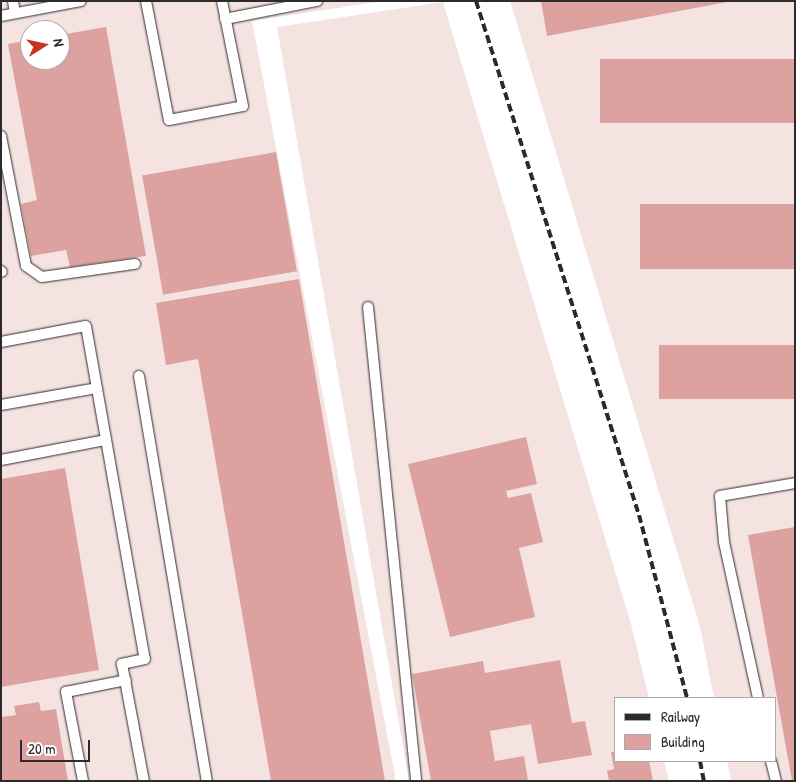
<!DOCTYPE html>
<style>
body{margin:0}
#map{position:relative;width:796px;height:782px;overflow:hidden;background:#fff;font-family:"Patrick Hand",sans-serif}
div>[style]{position:absolute}
.built>*{inset:0;background:#f5e3e2}
.building>*{inset:0;background:#dda2a0;transform-origin:0 0}
.roads{filter:drop-shadow(0 0 1px #2b2b2b) drop-shadow(0 0 1px #2b2b2b)}
.service>*{height:10px;margin:-5px;padding:0 5px;transform-origin:5px;border-radius:5px;background:#fff}
.rail>*{height:4px;margin-top:-2px;transform-origin:0;background:repeating-linear-gradient(90deg,#2b2b2b 0 8px,transparent 0 12px)}
span{translate:-50% -50%;white-space:nowrap;text-align:center;line-height:1.15;-webkit-text-stroke:4px #fff;paint-order:stroke}
.frame{position:absolute;inset:0;border:2px solid #2b2b2b;pointer-events:none}
.legend{position:absolute;left:614px;top:697px;width:162px;height:65px;box-sizing:border-box;background:#fff;border:1px solid #aaa;margin:0;padding:6px 9px;list-style:none;font-size:15px;color:#2b2b2b}
.legend li{display:flex;align-items:center;gap:10px;height:25px}
.legend b{width:25px;border:1px solid #aaa}
.north{position:absolute;left:20px;top:20px;width:50px;height:50px;box-sizing:border-box;background:#fff;border:1px solid #aaa;border-radius:50%;rotate:80deg;font-size:14px;font-weight:700;line-height:20px;text-align:center;color:#2b2b2b}
.north::after{content:'';display:block;margin:auto;width:18px;height:22px;background:#c8321e;clip-path:polygon(50% 0,100% 100%,50% 72%,0 100%)}
.scale{position:absolute;left:20px;top:740px;width:70px;height:22px;box-sizing:border-box;border:2px solid #2b2b2b;border-top:0;padding-left:6px;font-size:15px;line-height:18px;white-space:nowrap;color:#2b2b2b;-webkit-text-stroke:4px #fff;paint-order:stroke}
</style>
<div id="map">
<div class="built">
<i style="clip-path:polygon(evenodd,1px 1px,383px 1px,252px 21px,396px 781px,1px 781px,1px 1px,30px 30px,60px 30px,60px 60px,30px 60px,30px 30px)"></i>
<i style="clip-path:polygon(510px 1px,795px 1px,795px 781px,731px 781px,727px 761px,775px 761px,775px 698px,714px 698px,700px 627px)"></i>
<i style="clip-path:polygon(443px 2px,631px 624px,649px 698px,615px 698px,615px 761px,664px 761px,669px 781px,409px 781px,277px 27px)"></i>
</div>
<div class="building">
<i style="clip-path:polygon(541px 1px,726px 1px,727px 2px,547px 36px)"></i>
<i style="clip-path:polygon(106px 27px,146px 256px,70px 267px,66px 250px,31px 256px,21px 204px,37px 200px,8px 44px,30px 40px,30px 60px,60px 60px,60px 35px)"></i>
<i style="left:795px;top:59px;width:64px;height:195px;rotate:90deg"></i>
<i style="left:276px;top:152px;width:121px;height:136px;rotate:80deg"></i>
<i style="left:795px;top:204px;width:65px;height:155px;rotate:90deg"></i>
<i style="clip-path:polygon(299px 279px,385px 781px,271px 781px,198px 359px,166px 365px,156px 303px)"></i>
<i style="left:795px;top:345px;width:54px;height:136px;rotate:90deg"></i>
<i style="clip-path:polygon(526px 437px,537px 484px,506px 491px,508px 498px,531px 493px,543px 542px,519px 548px,535px 617px,450px 637px,408px 464px)"></i>
<i style="clip-path:polygon(65px 468px,99px 670px,1px 687px,1px 479px)"></i>
<i style="clip-path:polygon(795px 527px,795px 781px,792px 781px,748px 535px)"></i>
<i style="clip-path:polygon(560px 660px,572px 723px,585px 721px,592px 755px,538px 764px,531px 724px,490px 731px,495px 761px,524px 756px,528px 781px,431px 781px,412px 674px,483px 661px,485px 673px)"></i>
<i style="clip-path:polygon(39px 702px,41px 711px,56px 709px,68px 781px,1px 781px,1px 717px,16px 715px,14px 706px)"></i>
<i style="clip-path:polygon(611px 752px,615px 752px,615px 761px,649px 761px,653px 781px,609px 781px,607px 771px,614px 769px)"></i>
</div>
<div class="roads">
<div class="service">
<i style="left:13px;top:1px;width:12px;rotate:81deg"></i>
<i style="left:146px;top:1px;width:121px;rotate:79.1deg"></i>
<i style="left:169px;top:120px;width:75px;rotate:-10.7deg"></i>
<i style="left:243px;top:106px;width:107px;rotate:-101.3deg"></i>
<i style="left:1px;top:16px;width:81px;rotate:-10.6deg"></i>
<i style="left:225px;top:19px;width:94px;rotate:-11.1deg"></i>
<i style="left:1px;top:136px;width:132px;rotate:79.1deg"></i>
<i style="left:26px;top:266px;width:19px;rotate:35deg"></i>
<i style="left:42px;top:277px;width:94px;rotate:-8deg"></i>
<i style="left:1px;top:271px;width:1px;rotate:45deg"></i>
<i style="left:368px;top:307px;width:476px;rotate:84.2deg"></i>
<i style="left:1px;top:342px;width:86px;rotate:-10.7deg"></i>
<i style="left:86px;top:326px;width:338px;rotate:80deg"></i>
<i style="left:145px;top:659px;width:24px;rotate:168deg"></i>
<i style="left:122px;top:664px;width:119px;rotate:79.4deg"></i>
<i style="left:139px;top:376px;width:411px;rotate:80.5deg"></i>
<i style="left:1px;top:405px;width:97px;rotate:-10deg"></i>
<i style="left:1px;top:460px;width:107px;rotate:-10.8deg"></i>
<i style="left:758px;top:698px;width:160px;rotate:-102.3deg"></i>
<i style="left:724px;top:542px;width:46px;rotate:-95deg"></i>
<i style="left:720px;top:496px;width:76px;rotate:-9.8deg"></i>
<i style="left:771px;top:761px;width:21px;rotate:76deg"></i>
<i style="left:83px;top:781px;width:91px;rotate:-100.8deg"></i>
<i style="left:66px;top:692px;width:61px;rotate:-11.3deg"></i>
</div>
</div>
<div class="rail">
<i style="left:476px;top:1px;width:539px;rotate:72.41deg"></i>
<i style="left:639px;top:515px;width:189px;rotate:75.3deg"></i>
<i style="left:700px;top:761px;width:20px;rotate:79deg"></i>
</div>
<div class="frame"></div>
<ul class="legend">
<li><b style="height:6px;background:#2b2b2b"></b>Railway</li>
<li><b style="height:14px;background:#dda2a0"></b>Building</li>
</ul>
<div class="north">N</div>
<div class="scale">20 m</div>
</div>
